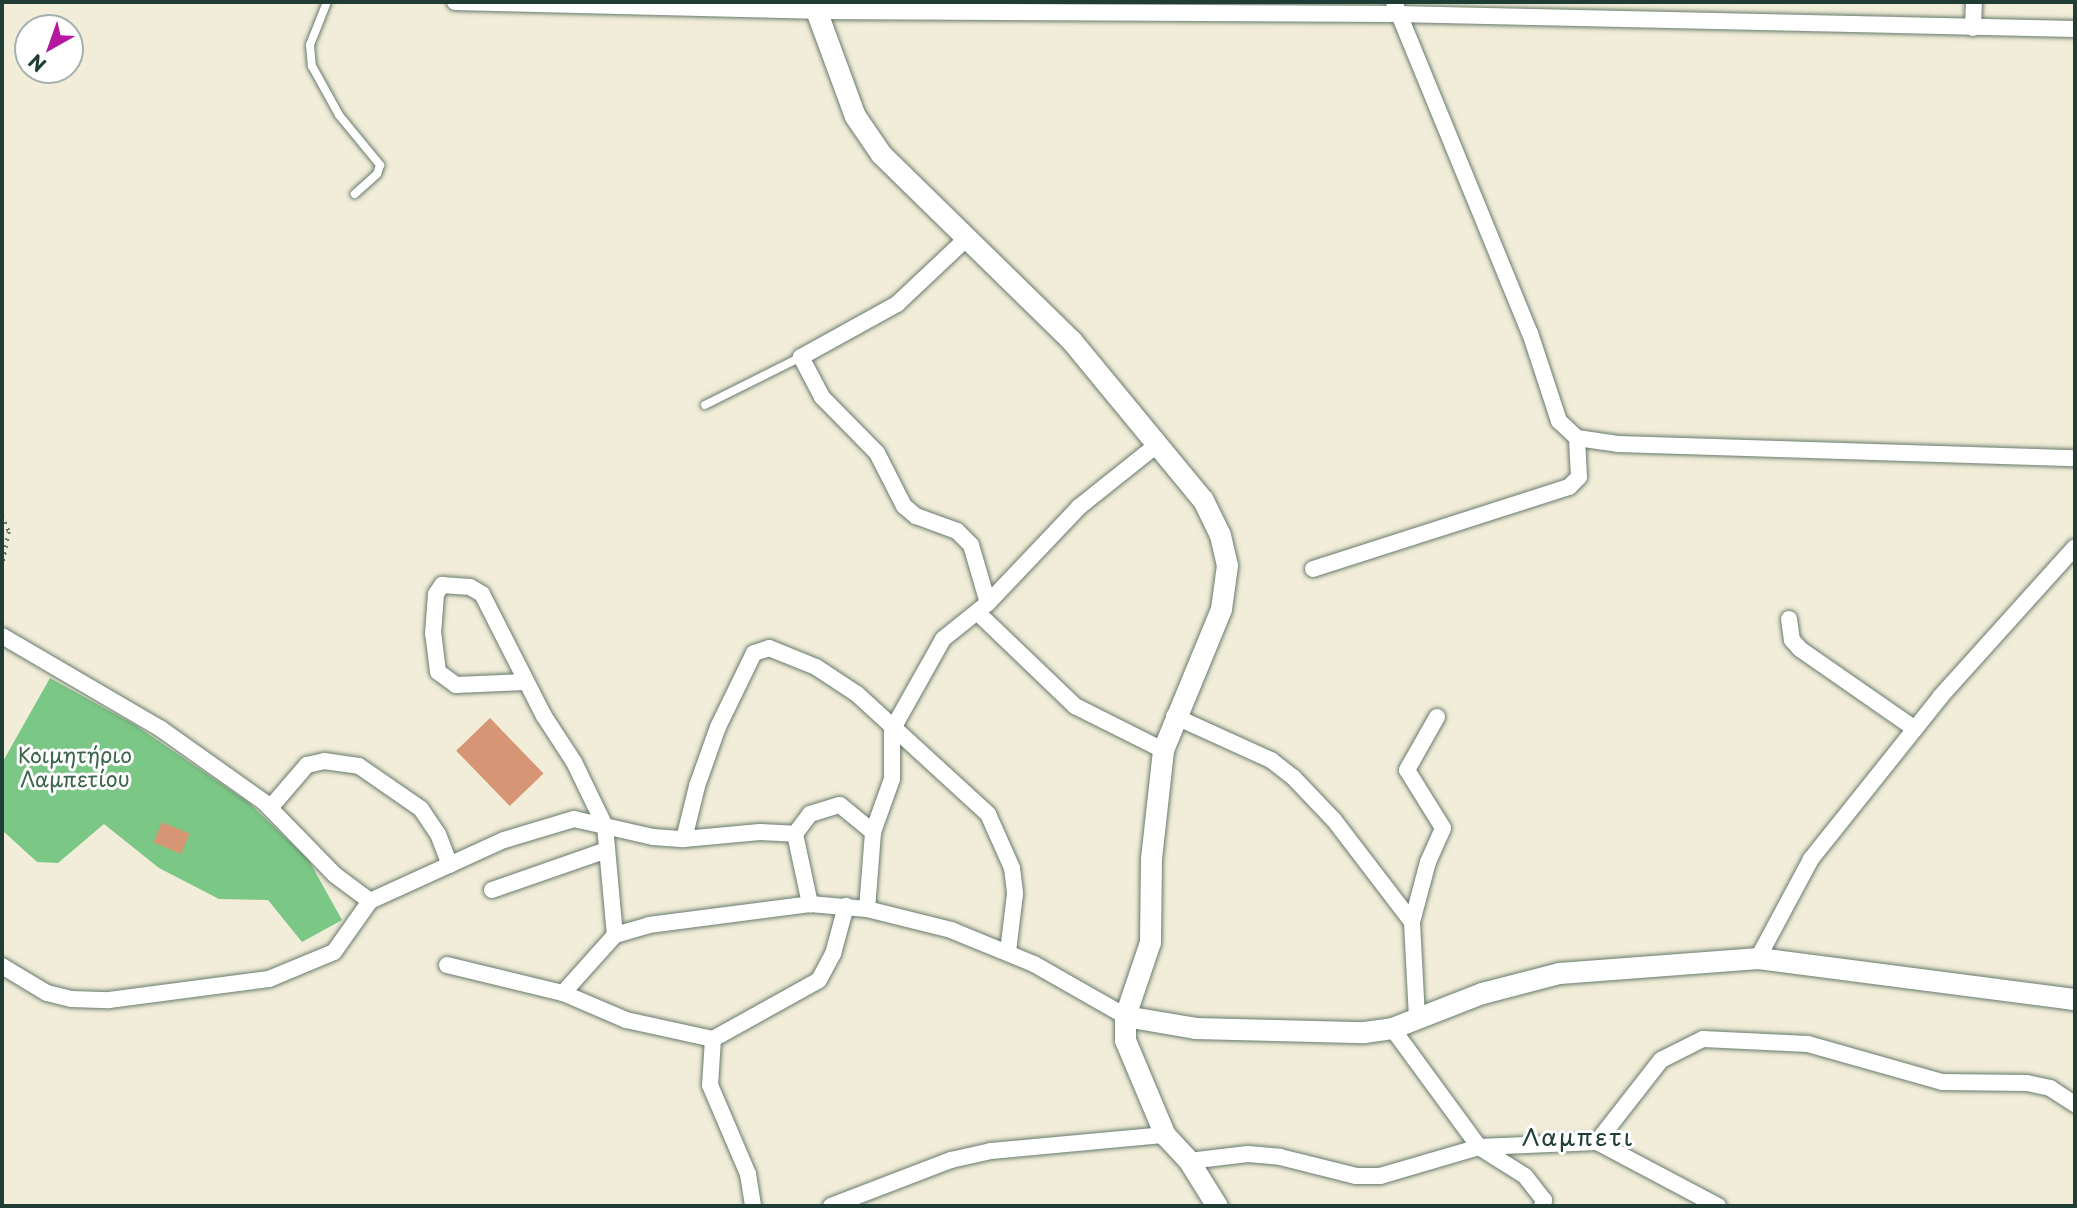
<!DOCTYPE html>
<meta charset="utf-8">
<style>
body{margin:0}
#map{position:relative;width:2077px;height:1208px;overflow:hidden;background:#f1edd8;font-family:"Playpen Sans",sans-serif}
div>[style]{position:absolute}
.green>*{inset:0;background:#7bc786}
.building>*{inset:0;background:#d69675;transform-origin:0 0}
.path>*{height:3.5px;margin-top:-1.75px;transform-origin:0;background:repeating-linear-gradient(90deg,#687b6d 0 2px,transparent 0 7px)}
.roads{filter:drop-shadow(0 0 2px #687b6d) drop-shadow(0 0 2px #687b6d)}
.service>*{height:8px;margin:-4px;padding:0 4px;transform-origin:4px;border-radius:4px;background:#fff}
.minor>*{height:16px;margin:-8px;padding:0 8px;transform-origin:8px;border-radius:8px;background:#fff}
.tertiary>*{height:21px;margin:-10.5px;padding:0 10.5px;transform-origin:10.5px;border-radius:10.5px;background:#fff}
span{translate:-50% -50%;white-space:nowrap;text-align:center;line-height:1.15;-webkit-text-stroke:6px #fff;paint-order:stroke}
.park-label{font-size:21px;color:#3b664d}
.quarter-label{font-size:24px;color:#1f3d34;letter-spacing:2px}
.frame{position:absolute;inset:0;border:4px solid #1f3d34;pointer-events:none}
.north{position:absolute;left:14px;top:14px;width:70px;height:70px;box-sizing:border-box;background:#fff;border:2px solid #a5b1ae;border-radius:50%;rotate:220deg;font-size:19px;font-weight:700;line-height:28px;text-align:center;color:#1f3d34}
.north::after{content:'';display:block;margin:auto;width:24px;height:32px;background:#b5179e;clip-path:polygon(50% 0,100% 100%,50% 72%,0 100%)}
</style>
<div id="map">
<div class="green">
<i style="clip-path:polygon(50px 678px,135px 725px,248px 802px,308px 859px,342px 920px,302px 942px,268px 900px,219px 899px,159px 868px,104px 824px,58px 863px,37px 862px,2px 830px,2px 763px)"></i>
</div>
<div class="building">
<i style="left:490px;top:718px;width:77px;height:47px;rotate:46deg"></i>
<i style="left:162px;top:822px;width:30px;height:22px;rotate:23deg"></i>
</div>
<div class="path">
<i style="left:2px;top:516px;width:17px;rotate:66deg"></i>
<i style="left:9px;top:532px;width:36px;rotate:101deg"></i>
</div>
<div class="roads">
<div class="service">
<i style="left:327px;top:2px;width:46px;rotate:111.6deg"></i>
<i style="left:310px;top:45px;width:21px;rotate:85deg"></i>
<i style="left:312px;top:66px;width:56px;rotate:61.1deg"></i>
<i style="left:339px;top:115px;width:65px;rotate:50.6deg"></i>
<i style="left:380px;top:165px;width:9px;rotate:108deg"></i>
<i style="left:377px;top:174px;width:30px;rotate:138deg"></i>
<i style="left:705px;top:405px;width:107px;rotate:-26.6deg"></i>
</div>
<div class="minor">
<i style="left:455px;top:2px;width:359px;rotate:1.4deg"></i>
<i style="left:814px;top:11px;width:581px;rotate:0.3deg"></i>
<i style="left:1395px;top:14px;width:680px;rotate:1.26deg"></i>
<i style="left:1394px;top:2px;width:358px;rotate:67.7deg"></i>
<i style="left:1530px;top:333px;width:93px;rotate:71.8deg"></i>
<i style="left:1559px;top:421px;width:25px;rotate:43deg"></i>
<i style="left:1577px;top:438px;width:41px;rotate:8.3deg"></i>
<i style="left:1618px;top:444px;width:457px;rotate:1.8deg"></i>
<i style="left:1973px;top:28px;width:26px;rotate:-88deg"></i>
<i style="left:967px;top:238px;width:96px;rotate:136.7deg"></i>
<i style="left:897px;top:304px;width:110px;rotate:151.1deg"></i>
<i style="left:801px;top:357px;width:45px;rotate:62.3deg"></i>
<i style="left:822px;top:397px;width:78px;rotate:45.5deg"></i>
<i style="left:877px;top:453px;width:59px;rotate:63deg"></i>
<i style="left:904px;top:506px;width:16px;rotate:40deg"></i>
<i style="left:916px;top:516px;width:44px;rotate:20.1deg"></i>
<i style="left:957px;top:531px;width:20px;rotate:45deg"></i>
<i style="left:971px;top:545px;width:60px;rotate:73.7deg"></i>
<i style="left:1313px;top:569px;width:269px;rotate:-17.8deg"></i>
<i style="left:1569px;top:487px;width:14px;rotate:-45deg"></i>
<i style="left:1579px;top:477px;width:39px;rotate:-93deg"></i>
<i style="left:977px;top:612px;width:136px;rotate:43.8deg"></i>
<i style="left:1075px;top:706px;width:98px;rotate:26.6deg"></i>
<i style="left:1789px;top:619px;width:21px;rotate:82deg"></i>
<i style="left:1792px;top:640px;width:12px;rotate:48deg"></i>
<i style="left:1800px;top:649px;width:140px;rotate:34.8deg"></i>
<i style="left:2px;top:636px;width:184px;rotate:30.3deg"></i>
<i style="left:161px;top:729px;width:126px;rotate:35.3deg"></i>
<i style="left:264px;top:802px;width:102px;rotate:45.8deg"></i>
<i style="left:335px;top:875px;width:44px;rotate:36.6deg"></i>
<i style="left:525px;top:682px;width:69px;rotate:177.5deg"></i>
<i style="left:456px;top:685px;width:22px;rotate:-144deg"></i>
<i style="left:438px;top:672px;width:38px;rotate:-97deg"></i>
<i style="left:433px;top:634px;width:40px;rotate:-85.7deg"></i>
<i style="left:436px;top:594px;width:11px;rotate:-56deg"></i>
<i style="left:442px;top:585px;width:28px;rotate:4deg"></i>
<i style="left:470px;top:587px;width:14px;rotate:30deg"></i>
<i style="left:482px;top:594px;width:137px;rotate:63.1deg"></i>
<i style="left:544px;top:716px;width:55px;rotate:56.9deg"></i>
<i style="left:574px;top:762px;width:71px;rotate:64.2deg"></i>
<i style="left:605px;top:826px;width:109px;rotate:84.8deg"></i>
<i style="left:1174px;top:716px;width:107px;rotate:24.4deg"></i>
<i style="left:1271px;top:760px;width:28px;rotate:38deg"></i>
<i style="left:1293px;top:777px;width:59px;rotate:46.4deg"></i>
<i style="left:1334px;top:820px;width:128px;rotate:52.6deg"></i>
<i style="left:270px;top:808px;width:57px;rotate:-49.3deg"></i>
<i style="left:307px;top:765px;width:17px;rotate:-13deg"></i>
<i style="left:324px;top:761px;width:35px;rotate:8deg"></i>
<i style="left:359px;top:766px;width:75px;rotate:34.7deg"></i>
<i style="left:421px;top:809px;width:30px;rotate:56deg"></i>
<i style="left:438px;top:834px;width:33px;rotate:69deg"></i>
<i style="left:795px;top:834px;width:25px;rotate:-53deg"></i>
<i style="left:810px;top:814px;width:31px;rotate:-17deg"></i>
<i style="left:840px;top:805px;width:43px;rotate:39.3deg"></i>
<i style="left:684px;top:839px;width:55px;rotate:-76.2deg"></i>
<i style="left:697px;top:786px;width:63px;rotate:-70.4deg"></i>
<i style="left:718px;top:727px;width:82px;rotate:-64.1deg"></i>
<i style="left:754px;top:653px;width:16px;rotate:-18deg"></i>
<i style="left:769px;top:648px;width:51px;rotate:22deg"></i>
<i style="left:816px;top:667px;width:49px;rotate:33.4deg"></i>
<i style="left:857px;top:694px;width:178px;rotate:42.5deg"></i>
<i style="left:988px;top:814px;width:59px;rotate:66deg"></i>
<i style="left:1012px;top:868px;width:26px;rotate:83deg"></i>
<i style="left:1015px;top:894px;width:58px;rotate:96.9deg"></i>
<i style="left:492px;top:890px;width:122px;rotate:-19.2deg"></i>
<i style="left:867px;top:909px;width:77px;rotate:-85.5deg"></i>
<i style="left:873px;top:832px;width:56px;rotate:-70.3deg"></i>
<i style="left:892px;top:779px;width:49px;rotate:-90deg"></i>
<i style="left:892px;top:730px;width:104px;rotate:-60.7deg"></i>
<i style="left:943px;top:639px;width:58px;rotate:-38.7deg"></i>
<i style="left:988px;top:603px;width:132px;rotate:-46.5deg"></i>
<i style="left:1079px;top:507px;width:101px;rotate:-38.6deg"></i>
<i style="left:1758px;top:958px;width:112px;rotate:-61.8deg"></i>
<i style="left:1811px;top:859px;width:208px;rotate:-51.4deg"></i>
<i style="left:1941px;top:696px;width:200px;rotate:-48deg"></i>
<i style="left:447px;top:965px;width:119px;rotate:13.6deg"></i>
<i style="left:563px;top:993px;width:78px;rotate:-48.1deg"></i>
<i style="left:615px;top:935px;width:35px;rotate:-16deg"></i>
<i style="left:649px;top:925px;width:162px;rotate:-7.4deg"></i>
<i style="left:2px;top:966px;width:52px;rotate:31deg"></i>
<i style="left:47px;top:993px;width:25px;rotate:14deg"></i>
<i style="left:71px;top:999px;width:38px;rotate:2deg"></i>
<i style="left:109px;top:1000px;width:161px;rotate:-7.5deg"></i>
<i style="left:269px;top:979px;width:70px;rotate:-22.6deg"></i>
<i style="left:334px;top:952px;width:62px;rotate:-54.8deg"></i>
<i style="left:370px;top:901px;width:147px;rotate:-24.5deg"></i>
<i style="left:504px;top:840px;width:73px;rotate:-16.7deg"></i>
<i style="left:574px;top:819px;width:81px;rotate:12.8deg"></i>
<i style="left:653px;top:837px;width:31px;rotate:4deg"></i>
<i style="left:684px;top:839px;width:76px;rotate:-5.3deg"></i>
<i style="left:760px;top:832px;width:35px;rotate:3deg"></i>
<i style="left:795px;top:834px;width:72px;rotate:77.9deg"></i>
<i style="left:810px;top:904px;width:57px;rotate:5deg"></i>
<i style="left:867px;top:909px;width:87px;rotate:14deg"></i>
<i style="left:951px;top:930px;width:90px;rotate:22.3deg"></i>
<i style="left:1034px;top:964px;width:105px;rotate:29.7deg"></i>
<i style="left:563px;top:993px;width:69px;rotate:23.2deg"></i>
<i style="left:626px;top:1020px;width:89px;rotate:12.3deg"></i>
<i style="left:713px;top:1039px;width:121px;rotate:-29.1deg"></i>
<i style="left:819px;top:980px;width:30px;rotate:-62deg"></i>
<i style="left:833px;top:954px;width:50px;rotate:-74.8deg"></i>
<i style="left:1417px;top:1018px;width:96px;rotate:-93deg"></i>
<i style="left:1412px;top:922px;width:62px;rotate:-75.1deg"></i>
<i style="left:1428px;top:862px;width:37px;rotate:-66deg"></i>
<i style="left:1443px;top:828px;width:68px;rotate:-121.8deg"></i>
<i style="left:1407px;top:770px;width:61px;rotate:-60.5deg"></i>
<i style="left:1392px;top:1028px;width:147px;rotate:53.8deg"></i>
<i style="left:1479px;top:1147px;width:54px;rotate:32.2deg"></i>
<i style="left:1525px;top:1176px;width:31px;rotate:52deg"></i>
<i style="left:1544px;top:1200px;width:6px;rotate:108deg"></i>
<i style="left:713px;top:1039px;width:46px;rotate:93.7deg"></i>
<i style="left:710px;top:1085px;width:97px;rotate:66.9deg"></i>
<i style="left:748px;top:1174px;width:32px;rotate:81deg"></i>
<i style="left:1597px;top:1142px;width:104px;rotate:-52deg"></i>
<i style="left:1661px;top:1060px;width:47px;rotate:-26.6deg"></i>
<i style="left:1703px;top:1039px;width:105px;rotate:2.7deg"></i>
<i style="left:1808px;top:1044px;width:139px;rotate:15.8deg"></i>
<i style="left:1942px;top:1082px;width:85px;rotate:0.7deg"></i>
<i style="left:2027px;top:1083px;width:24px;rotate:12deg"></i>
<i style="left:2050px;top:1088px;width:30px;rotate:33deg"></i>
<i style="left:1189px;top:1161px;width:59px;rotate:-6.8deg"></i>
<i style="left:1248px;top:1154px;width:32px;rotate:5deg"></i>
<i style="left:1280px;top:1157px;width:78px;rotate:14deg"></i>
<i style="left:1356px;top:1176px;width:24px"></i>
<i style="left:1380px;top:1176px;width:103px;rotate:-16.3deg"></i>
<i style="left:1479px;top:1147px;width:118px;rotate:-2.4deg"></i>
<i style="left:1597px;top:1142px;width:137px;rotate:27.9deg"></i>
<i style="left:831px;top:1206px;width:129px;rotate:-21deg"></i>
<i style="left:951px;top:1160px;width:41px;rotate:-12.7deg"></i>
<i style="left:991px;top:1151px;width:175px;rotate:-5.3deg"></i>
</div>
<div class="tertiary">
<i style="left:813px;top:2px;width:121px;rotate:69.8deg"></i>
<i style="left:855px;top:116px;width:46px;rotate:55.6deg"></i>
<i style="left:881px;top:154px;width:266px;rotate:44.4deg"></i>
<i style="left:1071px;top:340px;width:207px;rotate:50.5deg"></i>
<i style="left:1203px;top:500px;width:39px;rotate:64deg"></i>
<i style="left:1220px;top:535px;width:31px;rotate:77deg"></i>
<i style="left:1227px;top:565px;width:44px;rotate:97.8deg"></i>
<i style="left:1221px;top:609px;width:152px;rotate:112.4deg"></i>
<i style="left:1163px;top:750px;width:109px;rotate:96.3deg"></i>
<i style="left:1151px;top:858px;width:84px;rotate:90.7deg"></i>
<i style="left:1150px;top:942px;width:78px;rotate:108.7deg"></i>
<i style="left:1125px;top:1016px;width:24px;rotate:90deg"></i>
<i style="left:1125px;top:1040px;width:103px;rotate:67.2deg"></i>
<i style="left:1165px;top:1135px;width:35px;rotate:47deg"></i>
<i style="left:1189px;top:1161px;width:53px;rotate:58.1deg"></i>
<i style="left:1125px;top:1016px;width:71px;rotate:9.7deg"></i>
<i style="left:1195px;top:1028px;width:169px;rotate:1.4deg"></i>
<i style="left:1364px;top:1032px;width:28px;rotate:-8deg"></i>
<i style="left:1392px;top:1028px;width:97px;rotate:-21.3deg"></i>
<i style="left:1482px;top:993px;width:80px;rotate:-14.6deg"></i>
<i style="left:1559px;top:973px;width:200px;rotate:-4.3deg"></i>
<i style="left:1758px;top:958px;width:320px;rotate:7.4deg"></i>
</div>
</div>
<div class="park-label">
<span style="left:75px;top:766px">Κοιμητήριο<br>Λαμπετίου</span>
</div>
<div class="quarter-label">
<span style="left:1578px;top:1137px">Λαμπετι</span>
</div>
<div class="frame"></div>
<div class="north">N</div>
</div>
